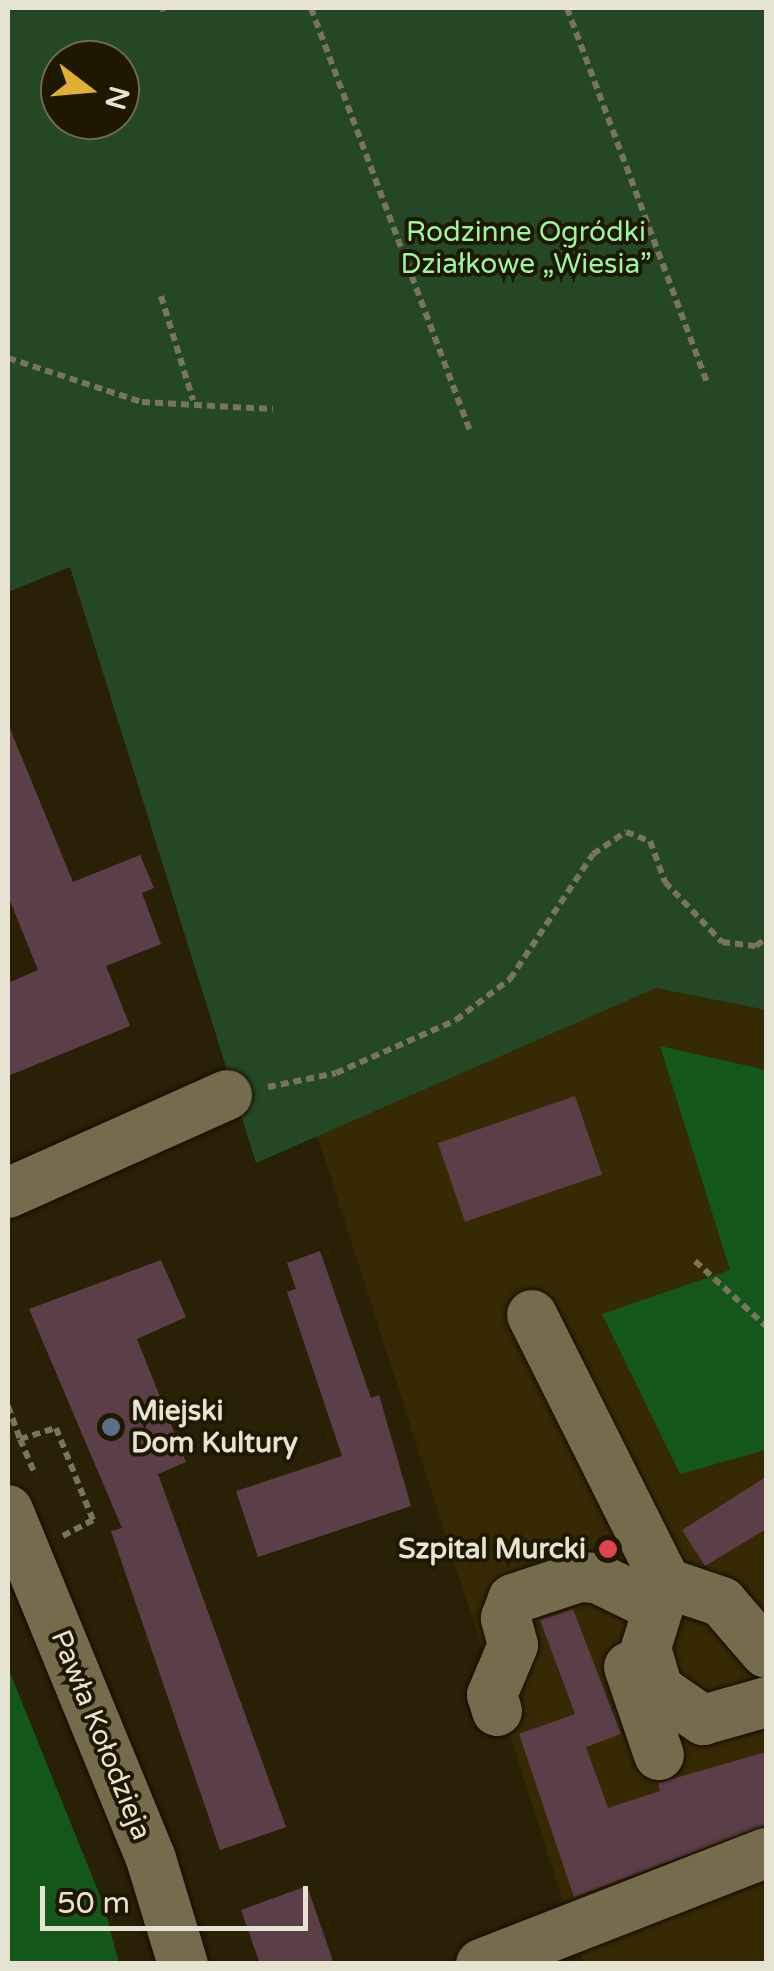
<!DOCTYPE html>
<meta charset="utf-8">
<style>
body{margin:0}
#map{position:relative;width:774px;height:1971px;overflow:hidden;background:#292105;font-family:"Varela Round",sans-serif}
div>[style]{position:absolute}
.built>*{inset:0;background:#352a04}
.green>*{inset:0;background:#244825}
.forest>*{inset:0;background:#14571b}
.building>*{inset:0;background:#5c3e48;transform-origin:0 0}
.path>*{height:6px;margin-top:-3px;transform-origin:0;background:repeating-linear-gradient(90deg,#7a745c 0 8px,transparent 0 13px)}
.roads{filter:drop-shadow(0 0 2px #120a00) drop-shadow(0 0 2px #120a00)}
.minor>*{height:50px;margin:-25px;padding:0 25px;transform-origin:25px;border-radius:25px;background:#756c4e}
.dots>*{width:28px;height:28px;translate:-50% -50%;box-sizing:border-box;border:5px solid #1f1800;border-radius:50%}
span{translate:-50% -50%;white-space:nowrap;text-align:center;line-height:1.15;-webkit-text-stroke:8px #1f1800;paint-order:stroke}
.park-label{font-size:28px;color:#9df49e}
.poi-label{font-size:28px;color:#e7e3d2;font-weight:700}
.left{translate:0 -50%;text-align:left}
.right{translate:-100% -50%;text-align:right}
.street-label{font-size:28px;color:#e7e3d2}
.frame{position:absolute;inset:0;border:10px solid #e7e3d2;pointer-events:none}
.north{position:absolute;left:40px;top:40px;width:100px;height:100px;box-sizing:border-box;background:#1f1800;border:2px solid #6f6954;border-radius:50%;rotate:106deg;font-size:28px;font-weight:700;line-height:40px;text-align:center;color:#e7e3d2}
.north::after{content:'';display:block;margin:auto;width:35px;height:45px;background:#dfb034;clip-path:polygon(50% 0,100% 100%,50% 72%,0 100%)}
.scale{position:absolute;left:40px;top:1886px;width:268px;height:45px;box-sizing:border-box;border:5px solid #e7e3d2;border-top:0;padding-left:12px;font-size:30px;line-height:35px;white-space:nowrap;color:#e7e3d2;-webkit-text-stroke:8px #1f1800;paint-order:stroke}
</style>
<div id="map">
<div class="built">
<i style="clip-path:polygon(656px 988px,766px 1010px,766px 1963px,583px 1963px,317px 1135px)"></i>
</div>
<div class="green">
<i style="clip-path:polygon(evenodd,8px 8px,766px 8px,766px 1010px,656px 988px,256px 1163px,70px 567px,8px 592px,8px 8px,60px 60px,120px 60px,120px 120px,60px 120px,60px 60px)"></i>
</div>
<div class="forest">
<i style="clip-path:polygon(660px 1046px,766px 1070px,766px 1450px,680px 1474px,602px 1314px,730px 1270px)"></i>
<i style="clip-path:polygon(8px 1668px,103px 1903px,119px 1963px,8px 1963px)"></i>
</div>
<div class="building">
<i style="clip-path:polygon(8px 724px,73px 882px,140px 855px,154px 888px,142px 893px,161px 944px,106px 966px,130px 1026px,8px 1076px,8px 983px,38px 970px,8px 896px)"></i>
<i style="left:575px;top:1096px;width:83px;height:145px;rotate:71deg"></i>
<i style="clip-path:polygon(320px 1251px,371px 1398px,379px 1395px,411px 1506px,258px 1557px,236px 1491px,342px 1456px,287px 1292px,296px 1289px,287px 1263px)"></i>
<i style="clip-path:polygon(161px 1260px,186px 1317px,137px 1339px,186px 1462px,158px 1474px,286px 1827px,220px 1850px,111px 1531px,122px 1528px,29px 1309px)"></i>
<i style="clip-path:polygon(766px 1477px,766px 1529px,705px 1566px,682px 1530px)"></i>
<i style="clip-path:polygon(573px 1609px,621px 1734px,586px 1747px,608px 1808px,660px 1791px,658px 1783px,766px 1752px,766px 1825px,574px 1897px,519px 1734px,575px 1714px,540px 1620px)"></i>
<i style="clip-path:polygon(307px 1886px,334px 1964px,260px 1964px,241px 1910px)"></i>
</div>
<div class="path">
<i style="left:311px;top:8px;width:452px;rotate:69.4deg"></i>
<i style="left:567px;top:8px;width:403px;rotate:69.5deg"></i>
<i style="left:160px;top:9px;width:5px;rotate:-11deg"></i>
<i style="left:161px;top:296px;width:109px;rotate:72.9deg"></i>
<i style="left:8px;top:358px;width:141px;rotate:18.2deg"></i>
<i style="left:142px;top:402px;width:131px;rotate:3.1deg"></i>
<i style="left:268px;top:1087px;width:69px;rotate:-11.6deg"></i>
<i style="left:336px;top:1073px;width:131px;rotate:-23.8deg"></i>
<i style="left:456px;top:1020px;width:68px;rotate:-37.2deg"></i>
<i style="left:510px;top:979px;width:150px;rotate:-56.4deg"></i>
<i style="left:593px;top:854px;width:40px;rotate:-34deg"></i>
<i style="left:626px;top:832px;width:26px;rotate:21deg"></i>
<i style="left:650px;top:841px;width:44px;rotate:69.9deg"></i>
<i style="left:665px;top:882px;width:83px;rotate:46.5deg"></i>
<i style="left:722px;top:942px;width:34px;rotate:7deg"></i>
<i style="left:756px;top:946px;width:13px;rotate:-39deg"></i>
<i style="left:695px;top:1261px;width:96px;rotate:42.5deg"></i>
<i style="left:8px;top:1406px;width:35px;rotate:70deg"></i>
<i style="left:20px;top:1439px;width:38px;rotate:-17deg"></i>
<i style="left:56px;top:1428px;width:99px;rotate:68.1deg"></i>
<i style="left:93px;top:1520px;width:36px;rotate:152deg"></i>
<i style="left:20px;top:1439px;width:39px;rotate:67deg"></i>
</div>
<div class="roads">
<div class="minor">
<i style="left:8px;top:1193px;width:240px;rotate:-24.1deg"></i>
<i style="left:532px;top:1315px;width:300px;rotate:63.4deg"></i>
<i style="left:666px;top:1583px;width:59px;rotate:18.7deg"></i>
<i style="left:722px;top:1602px;width:67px;rotate:49.2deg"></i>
<i style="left:8px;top:1510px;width:377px;rotate:67.7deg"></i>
<i style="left:151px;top:1859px;width:110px;rotate:73.1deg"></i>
<i style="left:666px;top:1583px;width:68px;rotate:107.1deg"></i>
<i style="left:646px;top:1648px;width:43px;rotate:73.7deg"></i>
<i style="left:658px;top:1689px;width:55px;rotate:34.6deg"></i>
<i style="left:703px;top:1720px;width:66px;rotate:-15.9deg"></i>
<i style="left:629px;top:1667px;width:93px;rotate:71.2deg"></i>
<i style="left:497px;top:1711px;width:17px;rotate:-107deg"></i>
<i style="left:492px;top:1695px;width:54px;rotate:-67.2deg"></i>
<i style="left:513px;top:1645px;width:28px;rotate:-105deg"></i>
<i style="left:506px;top:1618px;width:20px;rotate:-70deg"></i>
<i style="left:513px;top:1599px;width:70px;rotate:-18.4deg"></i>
<i style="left:579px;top:1577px;width:18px;rotate:3deg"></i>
<i style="left:597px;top:1578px;width:46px;rotate:26deg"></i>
<i style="left:481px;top:1964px;width:306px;rotate:-21.3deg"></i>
</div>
</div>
<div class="dots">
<i style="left:111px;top:1427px;background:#5c6f8a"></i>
<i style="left:608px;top:1549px;background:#e0444e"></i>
</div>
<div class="park-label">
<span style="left:526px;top:248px">Rodzinne Ogródki<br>Działkowe „Wiesia”</span>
</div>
<div class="poi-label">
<span class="left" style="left:131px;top:1427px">Miejski<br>Dom Kultury</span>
<span class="right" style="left:586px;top:1549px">Szpital Murcki</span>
</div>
<div class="street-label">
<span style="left:101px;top:1735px;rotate:68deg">Pawła Kołodzieja</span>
</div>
<div class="frame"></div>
<div class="north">N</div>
<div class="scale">50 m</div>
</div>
